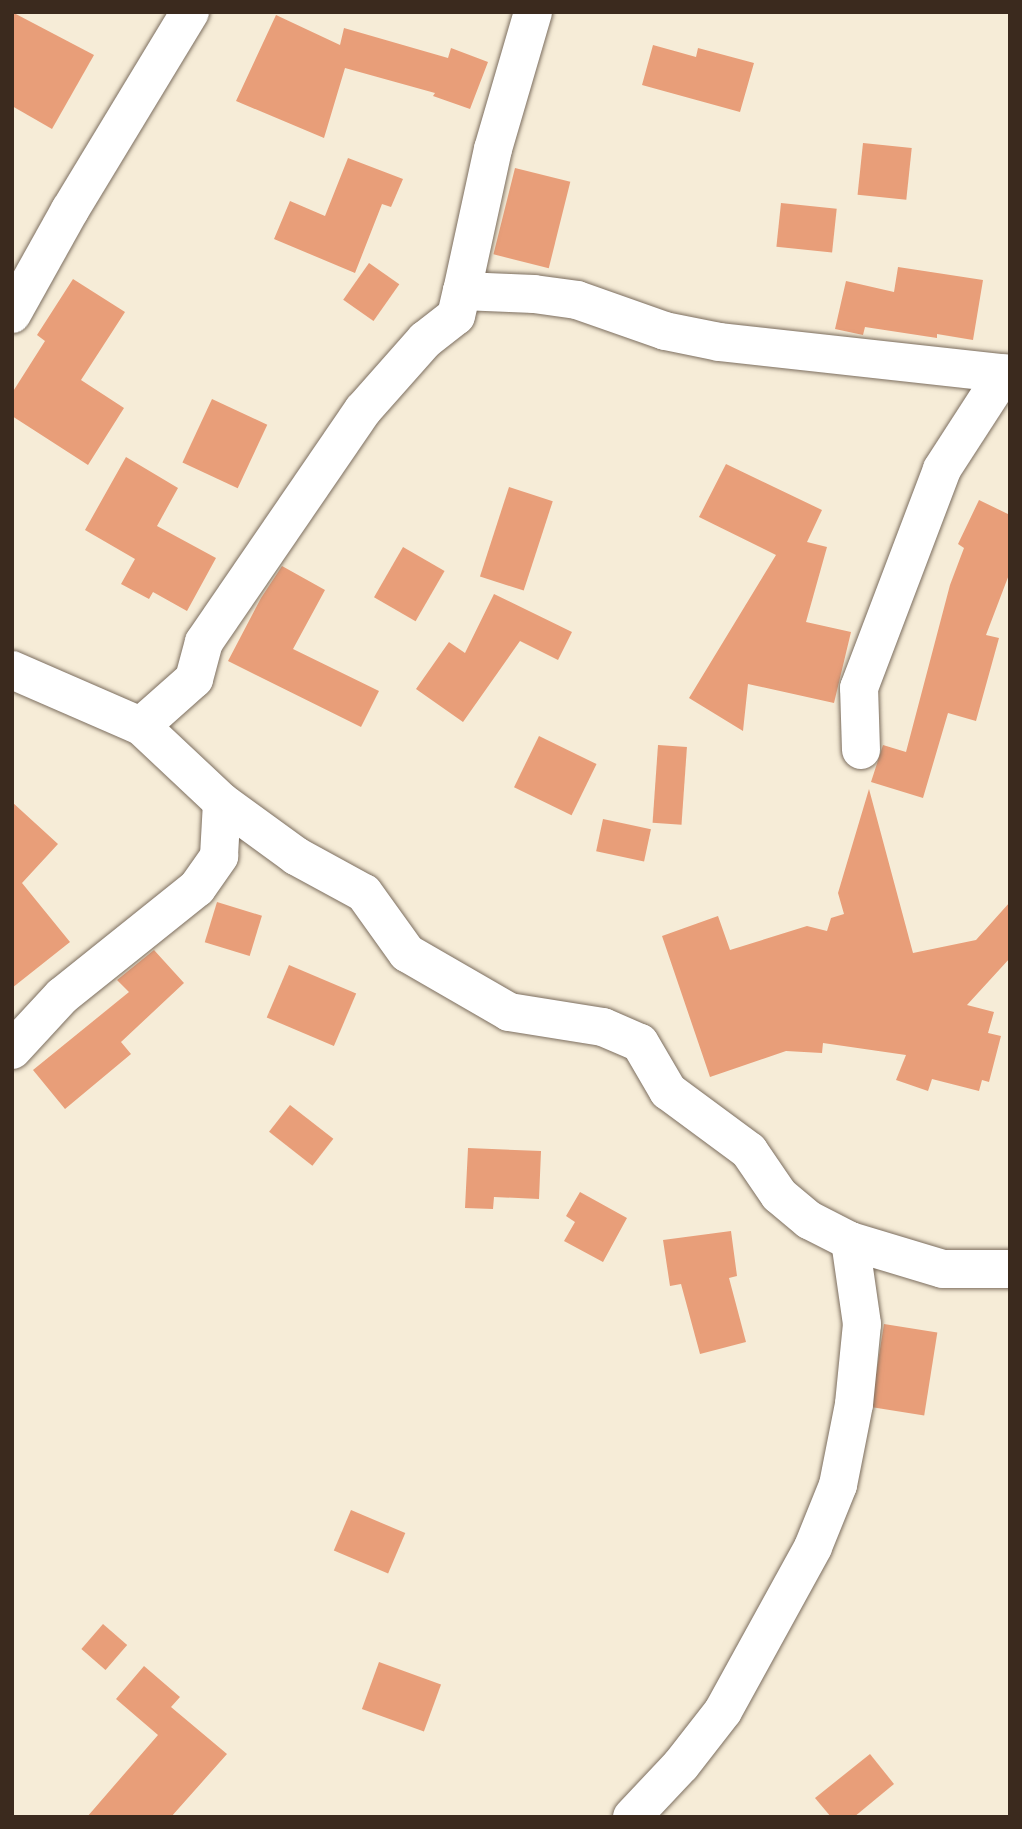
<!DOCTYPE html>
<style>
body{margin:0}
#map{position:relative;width:1022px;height:1829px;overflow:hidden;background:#f6ecd7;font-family:"IM FELL Double Pica",serif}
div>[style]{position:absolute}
.building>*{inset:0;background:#e89e79;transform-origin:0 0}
.roads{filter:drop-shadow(0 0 2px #7c6e5f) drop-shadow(0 0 2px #7c6e5f)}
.minor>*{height:38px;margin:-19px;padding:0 19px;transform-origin:19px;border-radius:19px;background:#fff}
span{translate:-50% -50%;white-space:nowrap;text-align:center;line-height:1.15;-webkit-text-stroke:7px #fdfcf7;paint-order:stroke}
.frame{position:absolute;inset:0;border:14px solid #3b2a1e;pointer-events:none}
</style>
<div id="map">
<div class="building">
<i style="clip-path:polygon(12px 12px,94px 55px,52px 129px,12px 106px)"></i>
<i style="clip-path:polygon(276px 15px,340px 45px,344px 28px,448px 58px,451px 48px,488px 62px,470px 109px,433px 96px,435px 93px,345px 68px,324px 138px,236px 101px)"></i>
<i style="clip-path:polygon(653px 45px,696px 57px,698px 48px,754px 63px,740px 112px,642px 85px)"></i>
<i style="left:863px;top:143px;width:49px;height:52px;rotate:6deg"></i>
<i style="clip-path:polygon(348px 158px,403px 179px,391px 207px,382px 204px,355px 273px,274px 239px,290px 201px,325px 216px)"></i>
<i style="left:515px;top:168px;width:57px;height:89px;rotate:14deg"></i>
<i style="left:781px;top:203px;width:56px;height:44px;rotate:6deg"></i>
<i style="left:369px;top:263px;width:37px;height:45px;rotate:35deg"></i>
<i style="clip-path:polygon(898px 267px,983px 280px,973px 340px,937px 334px,937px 338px,865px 327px,863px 335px,835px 329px,846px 281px,894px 292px)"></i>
<i style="clip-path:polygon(73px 279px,125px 312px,81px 380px,124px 408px,88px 465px,12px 416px,12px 393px,45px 341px,37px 335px)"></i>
<i style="left:212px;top:399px;width:61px;height:70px;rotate:25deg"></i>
<i style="clip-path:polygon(126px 457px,178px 488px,157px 526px,216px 558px,187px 611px,153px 592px,149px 599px,121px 584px,135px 559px,85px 530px)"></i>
<i style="clip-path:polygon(726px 464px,822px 510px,807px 542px,827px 547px,806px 622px,851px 632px,834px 703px,748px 684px,743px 731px,689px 698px,776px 555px,699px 517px)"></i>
<i style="left:509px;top:487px;width:46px;height:94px;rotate:18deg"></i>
<i style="clip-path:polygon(979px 500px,1010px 515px,1010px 572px,986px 635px,999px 638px,976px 721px,948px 713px,923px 798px,871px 782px,883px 745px,906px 752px,950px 585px,964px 548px,958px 544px)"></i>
<i style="left:403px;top:547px;width:48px;height:58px;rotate:30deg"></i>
<i style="clip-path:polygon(282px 566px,325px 590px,293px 649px,379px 691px,361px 727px,228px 661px,261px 598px)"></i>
<i style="clip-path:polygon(494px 594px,572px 632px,558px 660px,520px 641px,463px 722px,416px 689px,449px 642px,465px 653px)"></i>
<i style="left:539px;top:736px;width:64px;height:57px;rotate:26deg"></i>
<i style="left:658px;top:745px;width:29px;height:78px;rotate:4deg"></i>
<i style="clip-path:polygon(869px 789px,913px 953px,976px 940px,1010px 902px,1010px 958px,967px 1005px,994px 1012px,988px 1033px,1001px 1036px,989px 1082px,982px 1080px,979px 1091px,932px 1079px,928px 1091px,896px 1080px,906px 1055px,823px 1043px,822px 1053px,786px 1051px,710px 1077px,662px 936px,718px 916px,730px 950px,807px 926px,827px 931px,831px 918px,844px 914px,838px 893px)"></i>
<i style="clip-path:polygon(12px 802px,58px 844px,22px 883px,70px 942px,12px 988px)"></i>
<i style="left:603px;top:819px;width:49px;height:33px;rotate:12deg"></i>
<i style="left:217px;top:902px;width:47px;height:42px;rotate:17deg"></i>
<i style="clip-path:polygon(154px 950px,184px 983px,121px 1042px,131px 1054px,65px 1109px,33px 1070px,129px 992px,117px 980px)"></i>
<i style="left:289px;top:965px;width:73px;height:57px;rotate:23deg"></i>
<i style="left:290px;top:1105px;width:55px;height:34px;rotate:38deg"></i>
<i style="clip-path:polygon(468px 1148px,541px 1151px,539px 1199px,494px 1197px,493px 1209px,465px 1208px)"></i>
<i style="clip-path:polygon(580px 1192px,627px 1218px,603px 1262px,564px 1241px,575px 1222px,566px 1216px)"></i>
<i style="clip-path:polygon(731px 1231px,737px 1276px,729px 1278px,746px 1342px,700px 1354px,681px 1284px,670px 1286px,663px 1240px)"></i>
<i style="left:884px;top:1324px;width:54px;height:84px;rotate:9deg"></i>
<i style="left:351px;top:1510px;width:59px;height:44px;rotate:23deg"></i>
<i style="left:103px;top:1624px;width:32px;height:33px;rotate:41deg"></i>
<i style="left:379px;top:1662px;width:66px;height:50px;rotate:20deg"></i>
<i style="clip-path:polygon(144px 1666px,180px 1697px,171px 1707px,227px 1754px,171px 1817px,87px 1817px,158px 1735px,116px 1699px)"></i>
<i style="clip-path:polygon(870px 1754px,894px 1784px,854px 1817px,831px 1817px,815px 1798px)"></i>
</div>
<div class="roads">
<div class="minor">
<i style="left:462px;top:291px;width:145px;rotate:-77.7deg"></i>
<i style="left:493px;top:149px;width:143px;rotate:-73.7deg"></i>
<i style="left:12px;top:314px;width:119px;rotate:-60.9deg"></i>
<i style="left:70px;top:210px;width:232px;rotate:-58.8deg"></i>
<i style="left:12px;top:670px;width:141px;rotate:23.5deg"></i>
<i style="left:141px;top:726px;width:111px;rotate:43.2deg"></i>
<i style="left:222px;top:802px;width:92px;rotate:36.1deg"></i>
<i style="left:296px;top:856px;width:77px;rotate:28.6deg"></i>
<i style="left:364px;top:893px;width:74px;rotate:54.4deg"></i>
<i style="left:407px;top:953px;width:118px;rotate:30deg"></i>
<i style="left:509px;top:1012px;width:95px;rotate:9.1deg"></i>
<i style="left:603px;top:1027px;width:40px;rotate:23.4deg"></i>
<i style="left:640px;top:1043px;width:56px;rotate:59.7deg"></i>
<i style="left:668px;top:1091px;width:101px;rotate:36.5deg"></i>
<i style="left:749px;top:1151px;width:53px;rotate:55.7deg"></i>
<i style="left:779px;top:1195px;width:39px;rotate:40deg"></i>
<i style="left:809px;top:1220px;width:46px;rotate:27.1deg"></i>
<i style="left:850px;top:1241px;width:97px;rotate:16.8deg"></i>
<i style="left:943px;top:1269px;width:67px"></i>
<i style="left:141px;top:726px;width:71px;rotate:-41.6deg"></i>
<i style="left:194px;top:679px;width:38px;rotate:-75deg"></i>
<i style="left:204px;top:642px;width:281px;rotate:-55.6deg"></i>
<i style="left:363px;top:410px;width:94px;rotate:-48.5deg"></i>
<i style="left:425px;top:340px;width:39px;rotate:-38deg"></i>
<i style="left:456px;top:316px;width:26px;rotate:-77deg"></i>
<i style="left:462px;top:291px;width:72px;rotate:2.4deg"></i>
<i style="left:534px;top:294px;width:43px;rotate:7.9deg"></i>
<i style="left:577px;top:300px;width:93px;rotate:19.4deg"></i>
<i style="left:665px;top:331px;width:55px;rotate:11.5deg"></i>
<i style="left:719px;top:342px;width:293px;rotate:6.3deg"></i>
<i style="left:861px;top:750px;width:62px;rotate:-91.8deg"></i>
<i style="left:859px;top:688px;width:234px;rotate:-69.2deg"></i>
<i style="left:942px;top:469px;width:114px;rotate:-57.1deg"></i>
<i style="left:12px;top:1050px;width:74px;rotate:-47.2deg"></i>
<i style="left:62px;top:996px;width:173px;rotate:-38.7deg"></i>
<i style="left:197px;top:888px;width:39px;rotate:-55deg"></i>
<i style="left:219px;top:856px;width:54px;rotate:-86.8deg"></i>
<i style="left:632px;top:1817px;width:71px;rotate:-46.7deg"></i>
<i style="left:681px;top:1765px;width:68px;rotate:-52.1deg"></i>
<i style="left:723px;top:1711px;width:187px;rotate:-61.2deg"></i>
<i style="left:813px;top:1547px;width:67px;rotate:-68deg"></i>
<i style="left:838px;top:1485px;width:83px;rotate:-78.8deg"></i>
<i style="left:854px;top:1404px;width:80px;rotate:-84.3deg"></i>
<i style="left:862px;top:1324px;width:84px;rotate:-98.2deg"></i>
</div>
</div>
<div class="frame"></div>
</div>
